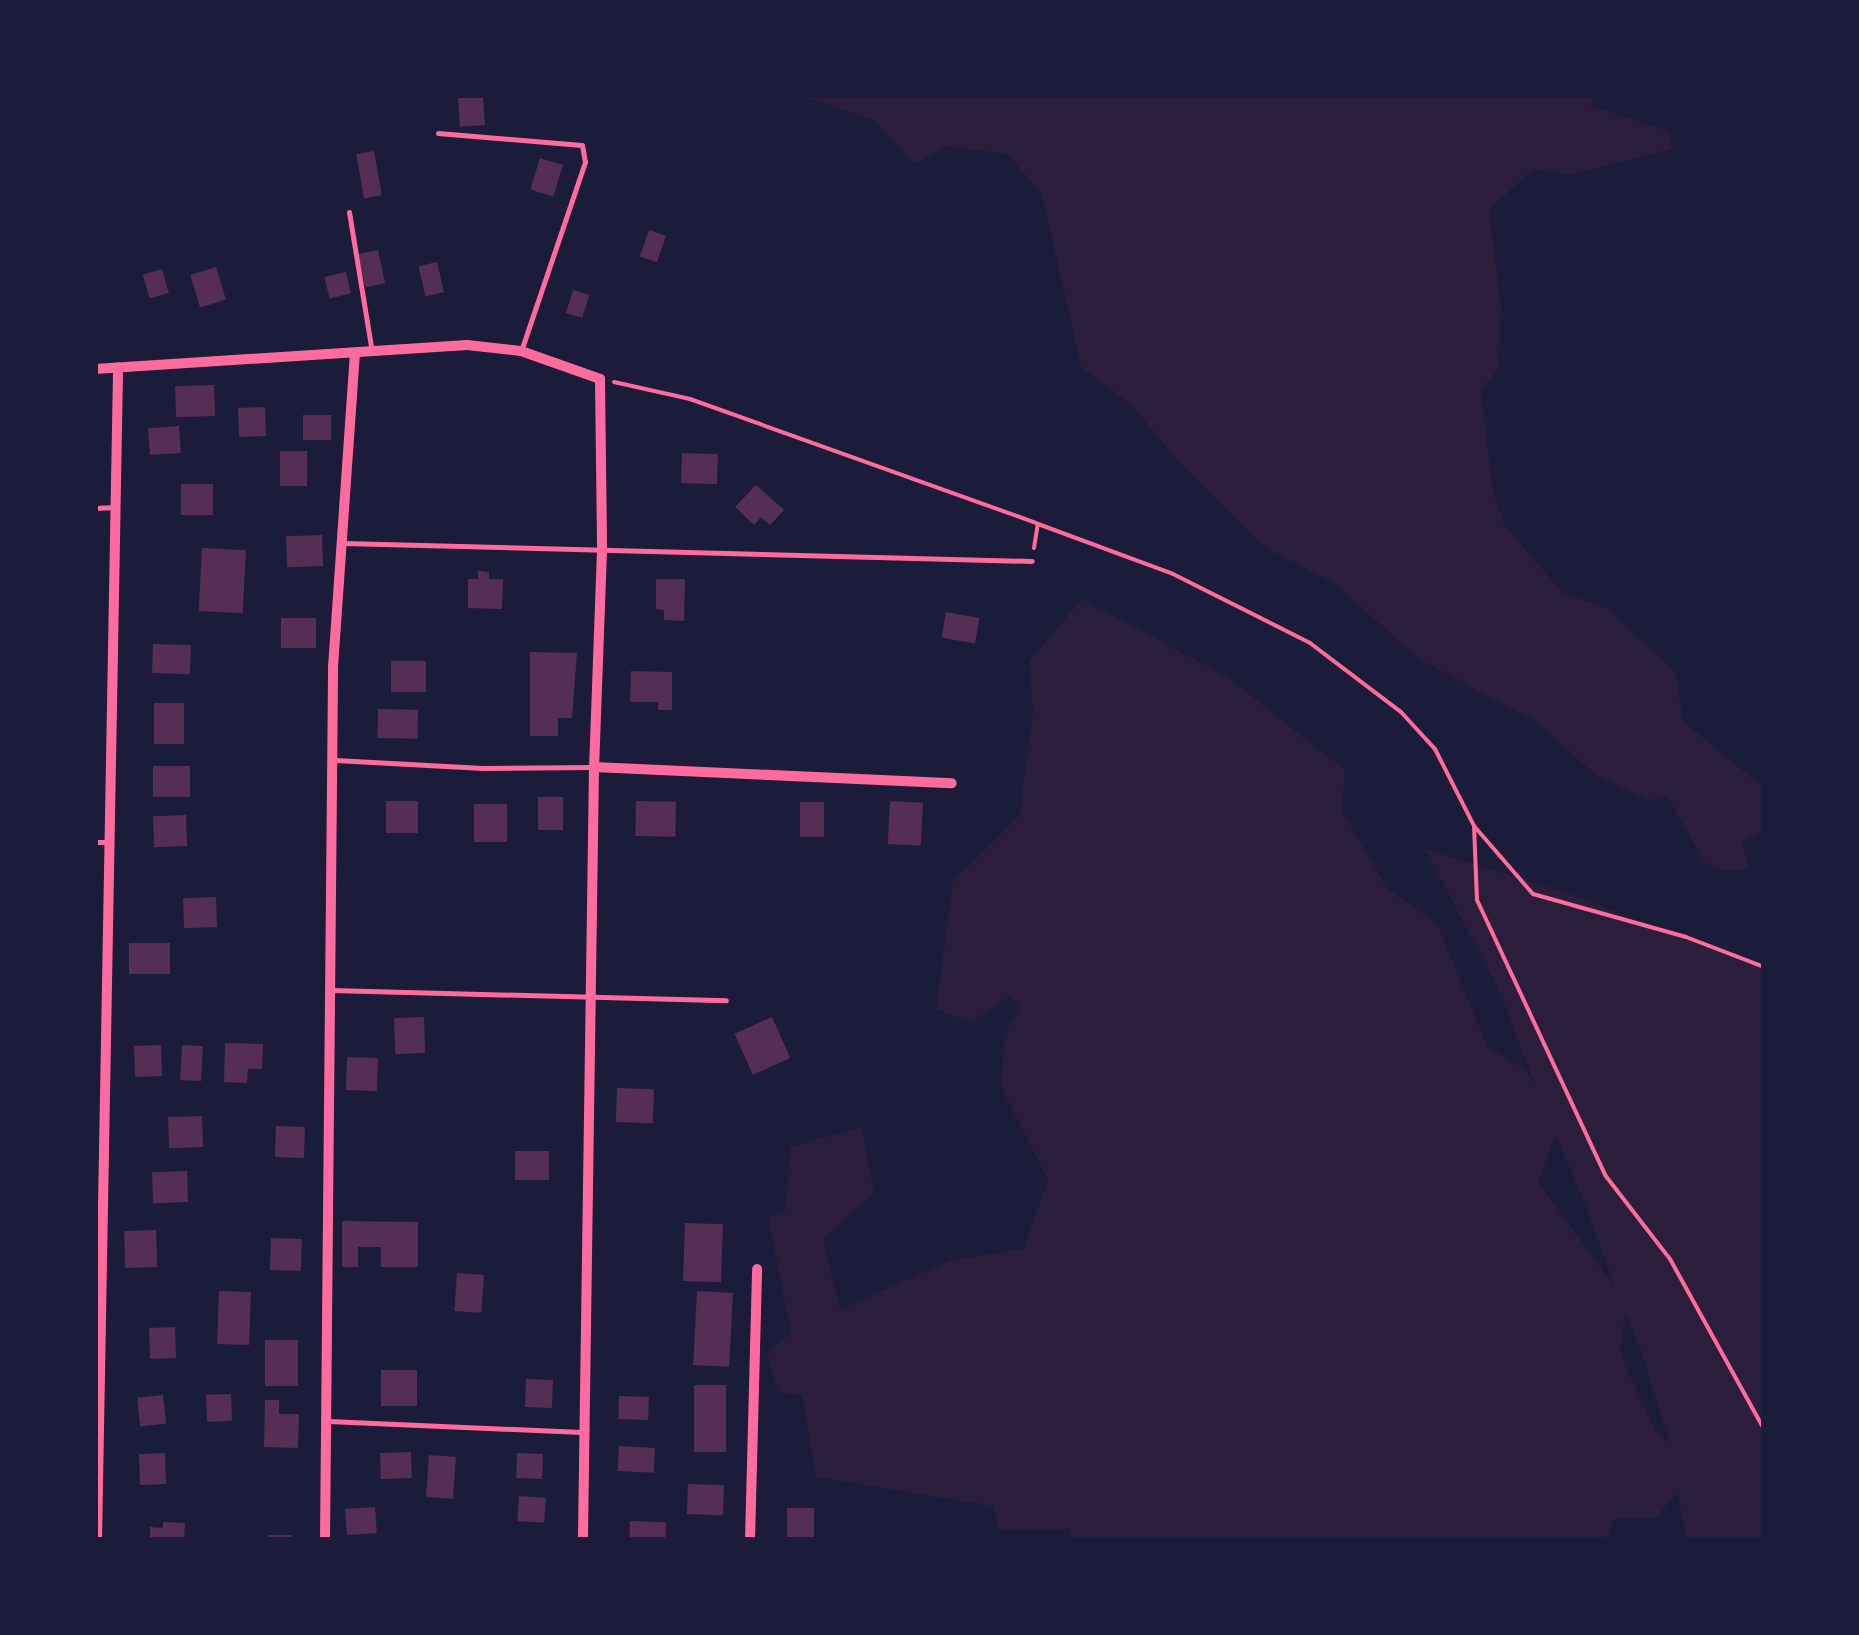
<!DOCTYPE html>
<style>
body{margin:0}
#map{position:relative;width:1859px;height:1635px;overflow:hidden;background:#1b1b3a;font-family:"DejaVu Sans",sans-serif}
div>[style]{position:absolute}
.green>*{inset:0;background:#2a1e3b}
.building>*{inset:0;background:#542f53;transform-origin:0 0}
.path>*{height:4px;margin:-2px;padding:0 2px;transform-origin:2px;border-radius:2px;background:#ff6b9d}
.service>*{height:5px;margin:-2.5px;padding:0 2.5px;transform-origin:2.5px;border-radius:2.5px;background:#ff6b9d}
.minor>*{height:10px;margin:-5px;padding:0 5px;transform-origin:5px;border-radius:5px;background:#ff6b9d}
span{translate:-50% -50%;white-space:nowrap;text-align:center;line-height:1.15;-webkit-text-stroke:8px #1b1b3a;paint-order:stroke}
.frame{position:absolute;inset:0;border:98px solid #1b1b3a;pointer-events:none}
</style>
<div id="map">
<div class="green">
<i style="clip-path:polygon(798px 95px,1595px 95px,1590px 105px,1671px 132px,1671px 149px,1572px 175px,1533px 169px,1489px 210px,1501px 307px,1499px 368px,1481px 391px,1493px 491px,1505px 526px,1563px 593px,1607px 608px,1676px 673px,1683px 721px,1764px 788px,1764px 830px,1742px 841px,1749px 868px,1726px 871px,1704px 862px,1667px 795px,1648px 801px,1596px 775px,1535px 721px,1419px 659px,1333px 582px,1266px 548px,1170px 452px,1133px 406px,1081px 367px,1042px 195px,1008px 154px,947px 146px,914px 164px,874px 120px)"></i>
<i style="clip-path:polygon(evenodd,1082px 599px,1228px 677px,1345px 770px,1342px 811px,1388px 889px,1437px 923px,1488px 1048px,1525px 1069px,1535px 1084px,1498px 989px,1425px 849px,1568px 893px,1764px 970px,1764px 1540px,1686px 1540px,1678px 1493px,1656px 1517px,1615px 1519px,1606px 1540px,1066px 1540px,1071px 1529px,998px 1529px,993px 1506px,816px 1477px,802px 1395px,778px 1393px,767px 1353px,791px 1332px,768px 1217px,786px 1209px,790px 1147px,862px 1127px,874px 1193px,823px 1239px,840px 1309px,952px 1260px,1023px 1249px,1048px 1180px,1002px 1090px,1004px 1034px,1020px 1010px,1011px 995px,971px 1023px,936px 1009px,953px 880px,1019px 816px,1033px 712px,1029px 661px,1082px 599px,1556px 1135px,1589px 1215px,1615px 1287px,1538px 1182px,1556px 1135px,1082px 599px,1625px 1312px,1643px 1357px,1669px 1442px,1655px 1430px,1620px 1353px,1625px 1312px)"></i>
</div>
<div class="building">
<i style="left:483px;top:96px;width:29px;height:25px;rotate:86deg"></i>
<i style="left:374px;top:151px;width:45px;height:18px;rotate:80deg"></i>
<i style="left:540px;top:158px;width:24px;height:33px;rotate:17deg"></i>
<i style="left:649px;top:230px;width:18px;height:28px;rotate:19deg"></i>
<i style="left:378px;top:250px;width:34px;height:20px;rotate:78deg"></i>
<i style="left:437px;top:262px;width:31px;height:19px;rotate:77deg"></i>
<i style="left:216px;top:267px;width:34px;height:27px;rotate:73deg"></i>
<i style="left:162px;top:269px;width:25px;height:20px;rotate:74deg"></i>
<i style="left:346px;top:272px;width:22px;height:22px;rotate:77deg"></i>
<i style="left:573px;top:290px;width:17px;height:24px;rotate:17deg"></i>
<i style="left:214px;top:385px;width:31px;height:39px;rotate:88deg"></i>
<i style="left:265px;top:407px;width:29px;height:27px;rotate:88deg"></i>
<i style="left:303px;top:415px;width:28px;height:25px"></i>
<i style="left:179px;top:426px;width:27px;height:31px;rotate:86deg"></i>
<i style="left:280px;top:451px;width:27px;height:35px"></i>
<i style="left:682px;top:453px;width:36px;height:30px;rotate:2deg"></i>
<i style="left:181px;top:484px;width:32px;height:31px"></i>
<i style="clip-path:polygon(756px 485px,784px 510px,770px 525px,761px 517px,754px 525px,735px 507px)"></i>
<i style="left:322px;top:535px;width:31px;height:36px;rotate:88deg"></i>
<i style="left:202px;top:548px;width:44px;height:63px;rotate:3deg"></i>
<i style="clip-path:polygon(478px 571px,489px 572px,489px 579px,503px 579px,502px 609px,468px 608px,468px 579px,478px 579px)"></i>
<i style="clip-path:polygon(656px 579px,685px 579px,684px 621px,664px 620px,664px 610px,656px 609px)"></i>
<i style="left:946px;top:612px;width:34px;height:26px;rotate:10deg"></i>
<i style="left:281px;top:618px;width:35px;height:30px"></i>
<i style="left:153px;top:644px;width:38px;height:29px;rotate:2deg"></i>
<i style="clip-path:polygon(530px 652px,577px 653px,572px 718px,558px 718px,558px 736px,530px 736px)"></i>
<i style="left:391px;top:661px;width:35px;height:31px"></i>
<i style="clip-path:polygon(631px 671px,672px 672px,672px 710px,658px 710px,658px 702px,630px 702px)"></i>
<i style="left:154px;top:703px;width:30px;height:41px"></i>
<i style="left:378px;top:709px;width:40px;height:29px;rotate:1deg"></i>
<i style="left:190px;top:766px;width:31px;height:37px;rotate:90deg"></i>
<i style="left:538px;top:797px;width:25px;height:33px"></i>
<i style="left:386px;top:801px;width:32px;height:32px"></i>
<i style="left:636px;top:801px;width:40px;height:35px;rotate:1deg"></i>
<i style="left:890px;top:801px;width:33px;height:43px;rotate:3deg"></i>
<i style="left:800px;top:802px;width:24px;height:35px"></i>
<i style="left:474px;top:804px;width:33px;height:38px"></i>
<i style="left:186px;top:815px;width:31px;height:33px;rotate:88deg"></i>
<i style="left:216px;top:897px;width:30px;height:33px;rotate:88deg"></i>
<i style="left:170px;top:943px;width:31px;height:41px;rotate:90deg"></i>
<i style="left:424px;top:1017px;width:36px;height:30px;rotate:88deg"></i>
<i style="left:772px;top:1017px;width:45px;height:41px;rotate:66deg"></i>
<i style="clip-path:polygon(225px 1043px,263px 1044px,262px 1069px,248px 1069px,247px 1083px,224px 1082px)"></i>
<i style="left:161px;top:1045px;width:31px;height:27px;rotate:88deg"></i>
<i style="left:182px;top:1045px;width:21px;height:35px;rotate:3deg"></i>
<i style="left:347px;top:1057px;width:31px;height:33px;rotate:2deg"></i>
<i style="left:617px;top:1088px;width:37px;height:34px;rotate:2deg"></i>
<i style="left:202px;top:1116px;width:31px;height:34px;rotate:88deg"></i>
<i style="left:276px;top:1126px;width:29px;height:31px;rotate:2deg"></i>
<i style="left:515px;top:1151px;width:34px;height:29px"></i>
<i style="left:187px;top:1171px;width:31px;height:35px;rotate:88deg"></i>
<i style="clip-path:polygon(342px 1221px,418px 1222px,418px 1267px,381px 1267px,381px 1247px,358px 1247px,358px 1267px,342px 1267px)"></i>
<i style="left:685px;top:1223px;width:38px;height:58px;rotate:2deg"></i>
<i style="left:156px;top:1230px;width:37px;height:32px;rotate:88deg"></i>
<i style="left:271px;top:1238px;width:31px;height:32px;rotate:2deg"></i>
<i style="left:457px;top:1273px;width:27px;height:38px;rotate:4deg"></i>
<i style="left:219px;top:1291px;width:32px;height:53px;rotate:2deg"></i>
<i style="left:697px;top:1291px;width:36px;height:74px;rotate:3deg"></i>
<i style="left:175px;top:1327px;width:31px;height:26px;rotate:88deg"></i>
<i style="left:265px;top:1340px;width:33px;height:46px"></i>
<i style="left:381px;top:1370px;width:36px;height:36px"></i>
<i style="left:526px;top:1379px;width:27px;height:28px;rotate:2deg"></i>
<i style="left:694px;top:1385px;width:32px;height:67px"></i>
<i style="left:231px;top:1394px;width:27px;height:25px;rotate:88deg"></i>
<i style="left:163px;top:1395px;width:29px;height:26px;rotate:84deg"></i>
<i style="left:619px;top:1396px;width:30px;height:23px;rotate:2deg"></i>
<i style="clip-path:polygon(265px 1400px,279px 1400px,279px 1414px,299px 1414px,298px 1448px,264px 1447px)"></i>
<i style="left:619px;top:1446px;width:36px;height:25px;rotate:3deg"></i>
<i style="left:411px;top:1452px;width:26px;height:31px;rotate:88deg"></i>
<i style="left:165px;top:1453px;width:31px;height:26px;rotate:88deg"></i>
<i style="left:517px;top:1453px;width:26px;height:25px;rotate:2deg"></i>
<i style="left:429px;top:1455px;width:27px;height:42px;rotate:4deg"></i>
<i style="left:688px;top:1484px;width:36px;height:30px;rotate:2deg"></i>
<i style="left:519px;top:1496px;width:27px;height:25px;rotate:4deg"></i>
<i style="left:375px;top:1507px;width:26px;height:30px;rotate:86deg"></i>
<i style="left:787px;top:1508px;width:27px;height:32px"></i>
<i style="left:630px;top:1521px;width:36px;height:19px;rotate:2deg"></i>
<i style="clip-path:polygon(163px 1522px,185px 1523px,184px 1540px,150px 1540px,150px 1527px,163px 1528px)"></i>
<i style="left:268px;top:1535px;width:24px;height:5px"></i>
</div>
<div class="path">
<i style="left:614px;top:382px;width:78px;rotate:12.6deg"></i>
<i style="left:690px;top:399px;width:368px;rotate:19.7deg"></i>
<i style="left:1034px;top:548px;width:24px;rotate:-81deg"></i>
<i style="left:1038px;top:524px;width:144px;rotate:20.3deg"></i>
<i style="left:1173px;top:574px;width:153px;rotate:26.7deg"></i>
<i style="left:1310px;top:643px;width:114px;rotate:37.2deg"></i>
<i style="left:1401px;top:712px;width:50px;rotate:47.4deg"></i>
<i style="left:1435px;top:749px;width:86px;rotate:63.1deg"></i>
<i style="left:1474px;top:826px;width:74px;rotate:87.7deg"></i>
<i style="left:1477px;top:900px;width:303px;rotate:65deg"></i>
<i style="left:1605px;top:1175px;width:106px;rotate:52.3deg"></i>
<i style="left:1670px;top:1259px;width:194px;rotate:61.1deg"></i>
<i style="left:1474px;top:826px;width:90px;rotate:49.1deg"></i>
<i style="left:1533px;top:894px;width:159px;rotate:15.7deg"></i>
<i style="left:1686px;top:937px;width:84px;rotate:21deg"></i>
</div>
<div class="service">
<i style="left:438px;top:133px;width:144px;rotate:4.8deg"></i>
<i style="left:582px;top:145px;width:17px;rotate:80deg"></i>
<i style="left:585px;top:162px;width:196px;rotate:108.7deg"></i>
<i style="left:349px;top:212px;width:143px;rotate:80.7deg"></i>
<i style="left:95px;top:508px;width:20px;rotate:-3deg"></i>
<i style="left:343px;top:543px;width:689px;rotate:1.5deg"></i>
<i style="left:335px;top:760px;width:148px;rotate:3.1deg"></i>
<i style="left:483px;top:768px;width:111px;rotate:-0.5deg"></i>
<i style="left:95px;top:842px;width:13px"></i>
<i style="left:331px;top:990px;width:395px;rotate:1.5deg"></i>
<i style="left:328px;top:1421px;width:254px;rotate:2.5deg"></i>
</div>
<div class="minor">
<i style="left:95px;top:369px;width:373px;rotate:-3.7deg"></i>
<i style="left:467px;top:345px;width:54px;rotate:6.3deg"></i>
<i style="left:521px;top:351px;width:84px;rotate:19.5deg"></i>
<i style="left:600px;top:379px;width:172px;rotate:89.3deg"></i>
<i style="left:602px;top:551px;width:216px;rotate:92.1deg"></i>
<i style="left:594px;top:767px;width:773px;rotate:90.82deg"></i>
<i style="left:594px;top:767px;width:358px;rotate:2.6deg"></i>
<i style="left:97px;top:1540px;width:1173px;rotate:-88.97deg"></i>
<i style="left:325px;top:1540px;width:873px;rotate:-89.47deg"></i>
<i style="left:333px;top:667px;width:313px;rotate:-86deg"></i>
<i style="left:750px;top:1540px;width:271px;rotate:-88.5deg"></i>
</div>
<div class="frame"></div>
</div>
